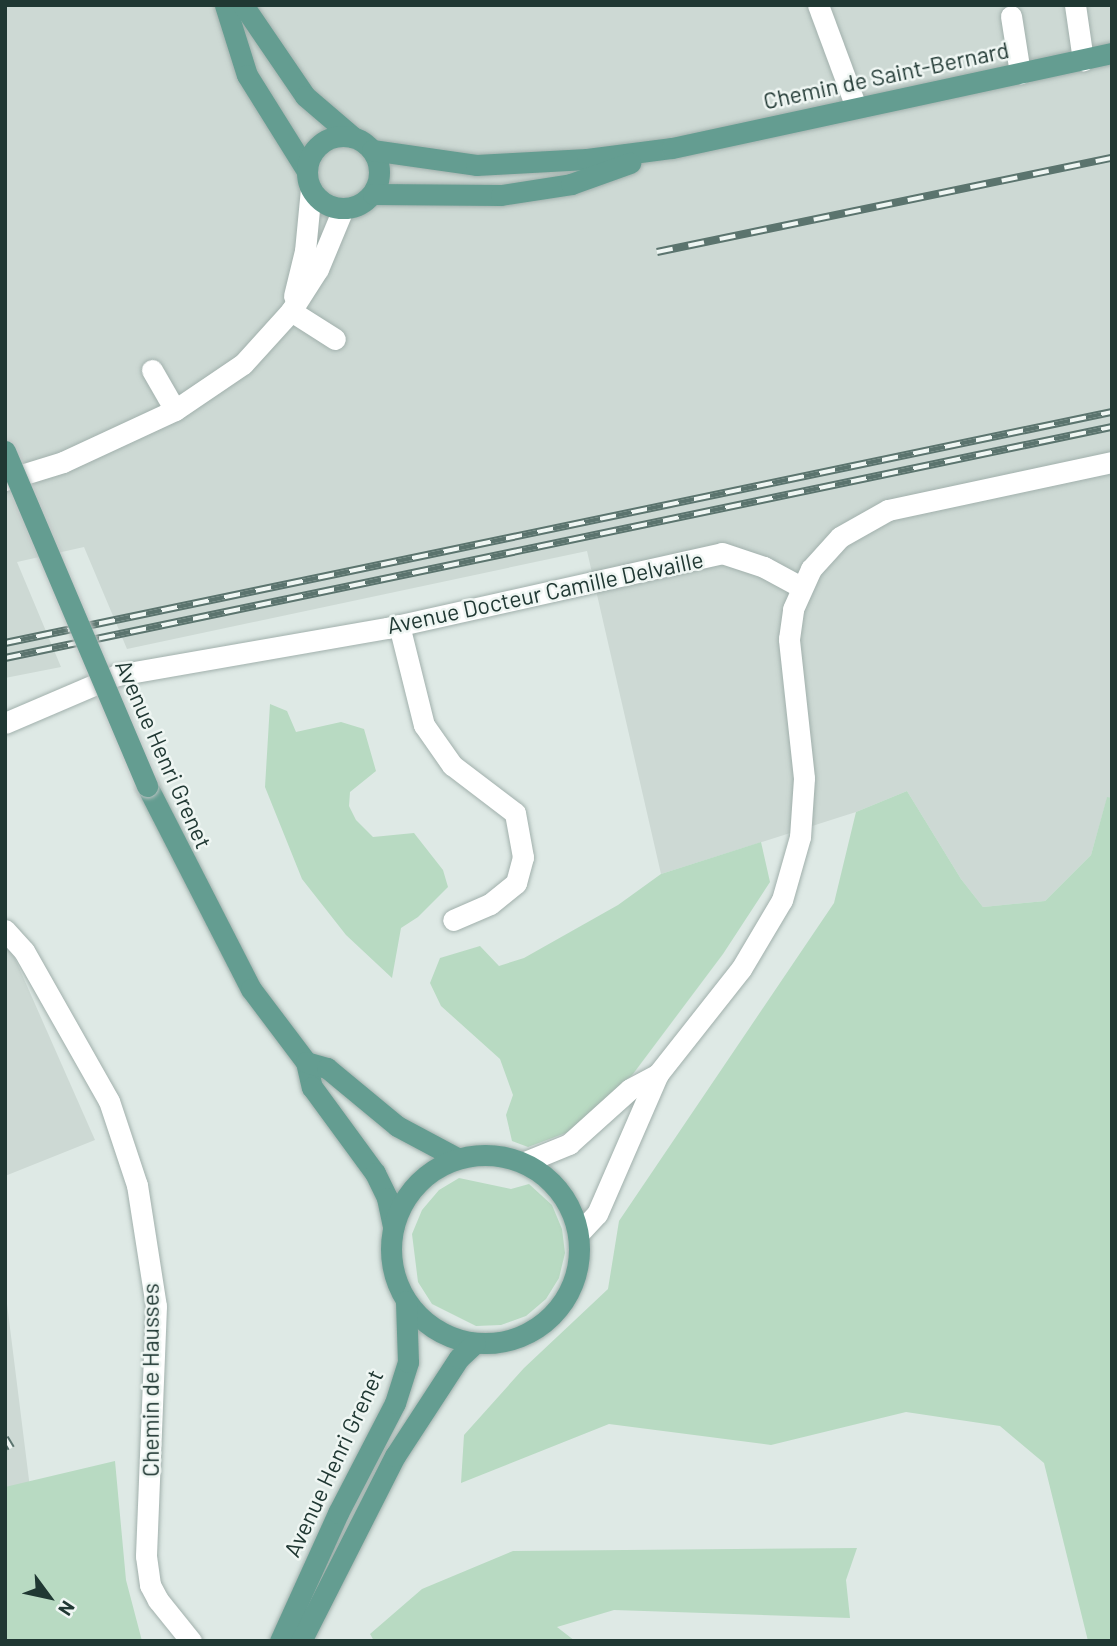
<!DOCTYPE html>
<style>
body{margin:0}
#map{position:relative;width:1117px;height:1646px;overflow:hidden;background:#dee9e5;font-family:Barlow,sans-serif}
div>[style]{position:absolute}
.built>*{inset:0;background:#cdd9d4}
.green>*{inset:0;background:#b8dac2}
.roads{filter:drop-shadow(0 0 2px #a1b0ac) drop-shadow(0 0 2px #a1b0ac)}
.minor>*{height:21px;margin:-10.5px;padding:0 10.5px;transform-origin:10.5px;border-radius:10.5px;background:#fff}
.major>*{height:21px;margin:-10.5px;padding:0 10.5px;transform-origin:10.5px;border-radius:10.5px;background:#649d91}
.major>.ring{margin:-10.5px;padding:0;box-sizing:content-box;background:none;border:21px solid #649d91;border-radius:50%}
.rail>*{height:8px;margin-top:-4px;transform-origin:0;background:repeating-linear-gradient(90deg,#eff6f3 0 16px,#5b746e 0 32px);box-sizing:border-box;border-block:2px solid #5b746e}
.bridges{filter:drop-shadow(0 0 2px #bcc3c2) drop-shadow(0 0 2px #bcc3c2)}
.major-bridge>*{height:21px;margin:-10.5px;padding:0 10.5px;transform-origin:10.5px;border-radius:10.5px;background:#649d91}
span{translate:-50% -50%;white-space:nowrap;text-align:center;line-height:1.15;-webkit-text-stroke:5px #eff6f3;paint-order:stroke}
.street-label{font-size:23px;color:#203833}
.frame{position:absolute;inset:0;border:7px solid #203833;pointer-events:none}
.north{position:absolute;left:14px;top:1562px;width:70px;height:70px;-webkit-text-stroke:5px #eff6f3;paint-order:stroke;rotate:123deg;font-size:19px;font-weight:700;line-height:28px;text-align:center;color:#203833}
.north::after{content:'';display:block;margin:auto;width:24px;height:32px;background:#203833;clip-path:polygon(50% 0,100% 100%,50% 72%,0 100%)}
</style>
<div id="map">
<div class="built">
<i style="clip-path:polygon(5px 5px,1112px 5px,1112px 798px,1107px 798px,1091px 855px,1045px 901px,983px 907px,961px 879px,907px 791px,856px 812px,661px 874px,587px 551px,127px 649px,84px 547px,17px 562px,61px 667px,5px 678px)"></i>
<i style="clip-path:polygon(5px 936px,95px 1140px,5px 1176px)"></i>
<i style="clip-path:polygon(5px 1288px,30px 1488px,5px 1500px)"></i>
</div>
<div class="green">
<i style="clip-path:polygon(270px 704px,287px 711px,296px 732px,341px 722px,364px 729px,376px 771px,350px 792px,349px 806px,356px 820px,373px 837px,414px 833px,443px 870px,448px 887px,418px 917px,401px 928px,392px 978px,346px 935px,302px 879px,265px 787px)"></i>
<i style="clip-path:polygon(907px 791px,961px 879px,983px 907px,1045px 901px,1091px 855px,1107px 797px,1112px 798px,1112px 1641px,1088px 1641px,1044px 1463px,1000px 1426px,906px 1412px,771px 1445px,609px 1424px,461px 1483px,464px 1435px,524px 1368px,608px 1289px,619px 1221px,834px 903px,856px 812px)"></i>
<i style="clip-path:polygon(761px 842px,770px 882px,723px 954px,633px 1074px,571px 1131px,528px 1147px,512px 1141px,506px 1115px,513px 1095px,500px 1059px,441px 1006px,430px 983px,440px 958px,480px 946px,499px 966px,524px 958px,618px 905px,661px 874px)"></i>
<i style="clip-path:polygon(459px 1178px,511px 1189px,529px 1184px,552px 1205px,562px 1229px,565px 1253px,559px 1278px,546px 1299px,526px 1316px,501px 1325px,476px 1326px,432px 1304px,418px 1282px,412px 1234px,422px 1210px,439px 1190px)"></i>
<i style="clip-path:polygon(115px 1461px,126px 1580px,142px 1641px,5px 1641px,5px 1487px)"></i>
<i style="clip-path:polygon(857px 1548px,846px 1580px,850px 1618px,614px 1610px,557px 1627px,575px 1641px,374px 1641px,370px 1634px,422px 1589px,513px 1551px)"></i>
</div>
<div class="roads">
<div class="minor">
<i style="left:818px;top:5px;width:109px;rotate:69.6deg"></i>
<i style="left:1075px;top:5px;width:56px;rotate:81.7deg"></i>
<i style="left:1011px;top:16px;width:58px;rotate:81deg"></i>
<i style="left:294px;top:296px;width:46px;rotate:-76.3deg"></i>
<i style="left:305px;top:251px;width:62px;rotate:-84.5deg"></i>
<i style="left:291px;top:311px;width:52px;rotate:32.5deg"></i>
<i style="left:152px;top:370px;width:46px;rotate:60.1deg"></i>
<i style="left:5px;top:480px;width:61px;rotate:-17.2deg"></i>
<i style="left:63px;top:462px;width:123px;rotate:-24.9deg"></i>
<i style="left:175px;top:410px;width:82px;rotate:-34.1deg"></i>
<i style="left:243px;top:364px;width:72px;rotate:-47.8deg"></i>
<i style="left:291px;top:311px;width:50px;rotate:-57.3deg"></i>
<i style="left:318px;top:269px;width:65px;rotate:-67.4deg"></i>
<i style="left:399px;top:625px;width:103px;rotate:76deg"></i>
<i style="left:424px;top:725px;width:49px;rotate:55deg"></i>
<i style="left:452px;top:765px;width:79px;rotate:37.3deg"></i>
<i style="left:515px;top:813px;width:45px;rotate:79.7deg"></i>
<i style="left:523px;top:857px;width:27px;rotate:105deg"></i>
<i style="left:516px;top:883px;width:33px;rotate:141deg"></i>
<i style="left:490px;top:904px;width:40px;rotate:156.6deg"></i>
<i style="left:5px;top:723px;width:122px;rotate:-23.2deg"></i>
<i style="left:117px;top:675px;width:274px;rotate:-9.9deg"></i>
<i style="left:387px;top:628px;width:343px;rotate:-12.6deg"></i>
<i style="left:722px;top:553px;width:44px;rotate:18.4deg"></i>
<i style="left:764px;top:567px;width:42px;rotate:28.4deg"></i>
<i style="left:5px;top:930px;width:28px;rotate:48deg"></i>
<i style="left:24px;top:951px;width:172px;rotate:60.5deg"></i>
<i style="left:109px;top:1101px;width:89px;rotate:71.6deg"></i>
<i style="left:137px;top:1185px;width:122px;rotate:81.1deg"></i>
<i style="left:156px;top:1306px;width:250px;rotate:92.3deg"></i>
<i style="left:146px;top:1556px;width:29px;rotate:82deg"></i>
<i style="left:150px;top:1585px;width:17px;rotate:62deg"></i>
<i style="left:158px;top:1600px;width:53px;rotate:51.2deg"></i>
<i style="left:525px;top:1162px;width:48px;rotate:-22.2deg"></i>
<i style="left:569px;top:1144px;width:82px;rotate:-42deg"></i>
<i style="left:630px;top:1089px;width:32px;rotate:-28deg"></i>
<i style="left:579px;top:1233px;width:26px;rotate:-47deg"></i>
<i style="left:597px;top:1214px;width:153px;rotate:-66.5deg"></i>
<i style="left:658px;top:1074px;width:134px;rotate:-51.7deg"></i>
<i style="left:741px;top:969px;width:80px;rotate:-59.3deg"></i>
<i style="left:782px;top:900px;width:66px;rotate:-74.1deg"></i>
<i style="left:800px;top:837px;width:59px;rotate:-86.1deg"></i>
<i style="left:804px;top:778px;width:140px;rotate:-96.2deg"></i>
<i style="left:789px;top:639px;width:30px;rotate:-82deg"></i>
<i style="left:793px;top:609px;width:44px;rotate:-65.8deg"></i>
<i style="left:811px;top:569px;width:43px;rotate:-47.8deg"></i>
<i style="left:840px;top:537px;width:55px;rotate:-29.4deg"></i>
<i style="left:888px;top:510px;width:229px;rotate:-12.1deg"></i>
</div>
<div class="major">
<i style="left:225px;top:5px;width:73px;rotate:72.6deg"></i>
<i style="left:247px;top:75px;width:113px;rotate:58deg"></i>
<i style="left:243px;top:5px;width:110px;rotate:55.7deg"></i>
<i style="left:305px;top:96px;width:63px;rotate:40.5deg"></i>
<i class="ring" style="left:307px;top:136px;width:51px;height:51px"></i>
<i style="left:372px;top:150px;width:105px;rotate:8.2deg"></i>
<i style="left:476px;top:165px;width:111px;rotate:-3.1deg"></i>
<i style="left:587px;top:159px;width:86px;rotate:-7.4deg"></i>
<i style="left:672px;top:148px;width:450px;rotate:-12.2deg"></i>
<i style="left:373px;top:194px;width:128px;rotate:0.4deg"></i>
<i style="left:501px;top:195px;width:71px;rotate:-8.9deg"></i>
<i style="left:571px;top:184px;width:63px;rotate:-19.6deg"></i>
<i style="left:147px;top:786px;width:228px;rotate:62.9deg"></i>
<i style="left:251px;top:989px;width:91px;rotate:53deg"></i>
<i style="left:306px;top:1062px;width:26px;rotate:77deg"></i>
<i style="left:312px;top:1087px;width:107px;rotate:53.8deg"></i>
<i style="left:375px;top:1173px;width:28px;rotate:64deg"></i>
<i style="left:387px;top:1198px;width:30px;rotate:78deg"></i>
<i style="left:306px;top:1062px;width:22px;rotate:16deg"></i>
<i style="left:327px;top:1068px;width:91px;rotate:39.6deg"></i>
<i style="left:397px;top:1126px;width:68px;rotate:28.1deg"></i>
<i class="ring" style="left:391px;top:1155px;width:167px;height:167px"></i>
<i style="left:280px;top:1641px;width:141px;rotate:-65.6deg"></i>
<i style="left:338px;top:1513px;width:124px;rotate:-62.6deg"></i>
<i style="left:395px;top:1403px;width:43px;rotate:-72.4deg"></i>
<i style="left:408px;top:1362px;width:61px;rotate:-91.9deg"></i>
<i style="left:301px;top:1641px;width:208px;rotate:-63.1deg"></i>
<i style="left:395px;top:1456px;width:117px;rotate:-56.9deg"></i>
<i style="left:459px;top:1358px;width:22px;rotate:-43deg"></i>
</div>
</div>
<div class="rail">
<i style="left:657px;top:252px;width:465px;rotate:-11.7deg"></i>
<i style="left:5px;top:643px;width:1131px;rotate:-11.79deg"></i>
<i style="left:5px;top:658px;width:1131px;rotate:-11.79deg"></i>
<i style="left:5px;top:1438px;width:12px;rotate:59deg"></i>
</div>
<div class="bridges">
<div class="major-bridge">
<i style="left:5px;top:451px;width:364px;rotate:67deg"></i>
</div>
</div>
<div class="street-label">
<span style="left:886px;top:75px;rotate:-12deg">Chemin de Saint-Bernard</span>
<span style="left:545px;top:592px;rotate:-12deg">Avenue Docteur Camille Delvaille</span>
<span style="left:164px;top:754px;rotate:66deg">Avenue Henri Grenet</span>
<span style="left:150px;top:1380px;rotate:-90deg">Chemin de Hausses</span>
<span style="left:333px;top:1463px;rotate:-65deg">Avenue Henri Grenet</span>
</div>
<div class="frame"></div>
<div class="north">N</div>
</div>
